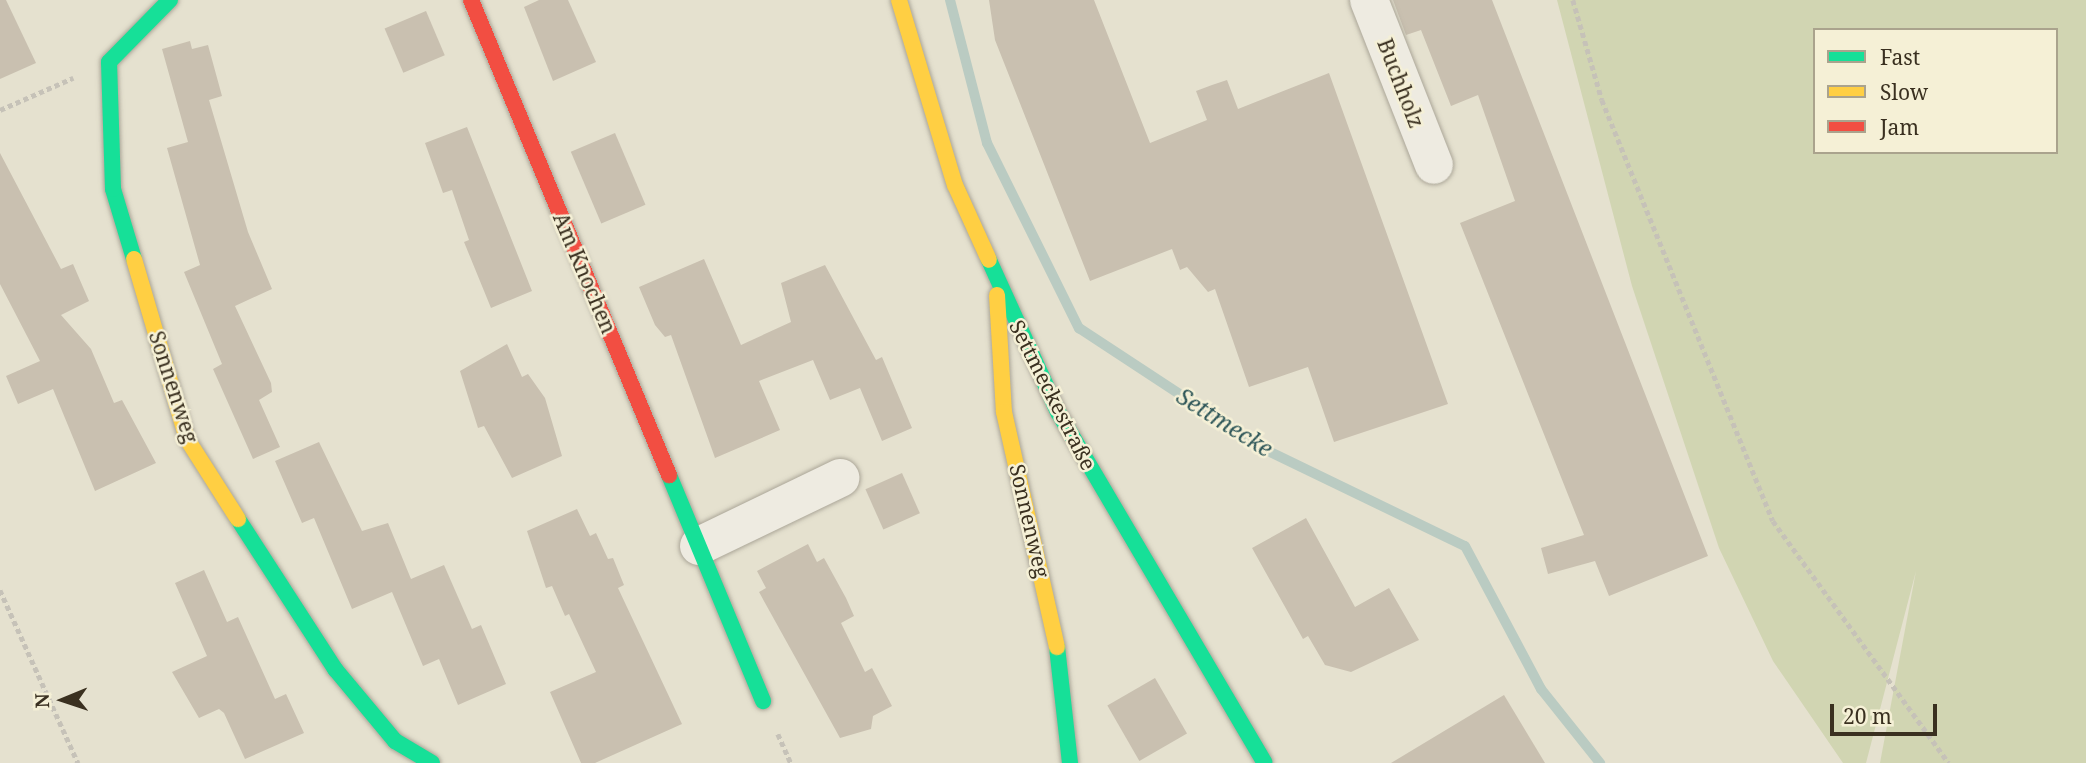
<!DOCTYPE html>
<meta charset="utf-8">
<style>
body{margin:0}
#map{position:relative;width:2086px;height:763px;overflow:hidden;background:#e5e1cf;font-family:"Noto Serif",serif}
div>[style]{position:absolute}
.green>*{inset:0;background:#d1d5b2}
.stream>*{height:10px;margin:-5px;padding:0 5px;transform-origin:5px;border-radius:5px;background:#bacbc2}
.building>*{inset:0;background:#c9c0b0;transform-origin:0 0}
.path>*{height:4.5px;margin-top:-2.25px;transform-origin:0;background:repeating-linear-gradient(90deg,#c6c2b8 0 5px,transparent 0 8.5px)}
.roads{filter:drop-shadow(0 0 2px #aba698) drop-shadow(0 0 2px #aba698)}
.street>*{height:38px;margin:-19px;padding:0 19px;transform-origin:19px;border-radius:19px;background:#eeebe1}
.fast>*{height:16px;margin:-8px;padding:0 8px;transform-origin:8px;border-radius:8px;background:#16e098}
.slow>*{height:16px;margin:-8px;padding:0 8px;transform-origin:8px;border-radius:8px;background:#ffcf43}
.jam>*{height:16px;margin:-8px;padding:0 8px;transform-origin:8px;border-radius:8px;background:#f24e42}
span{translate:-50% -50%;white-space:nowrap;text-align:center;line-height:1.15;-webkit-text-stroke:5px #f5f0d6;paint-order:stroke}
.street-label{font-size:21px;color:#3a3020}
.water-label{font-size:23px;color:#2f5759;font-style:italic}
.legend{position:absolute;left:1813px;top:28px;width:245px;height:126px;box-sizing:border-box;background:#f5f0d6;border:2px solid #aaa38d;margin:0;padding:9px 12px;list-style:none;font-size:21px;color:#3a3020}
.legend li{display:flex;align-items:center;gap:14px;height:35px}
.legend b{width:35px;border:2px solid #aaa38d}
.north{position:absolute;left:28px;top:665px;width:70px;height:70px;-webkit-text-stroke:5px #f5f0d6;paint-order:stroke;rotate:268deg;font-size:19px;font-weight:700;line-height:28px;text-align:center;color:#3a3020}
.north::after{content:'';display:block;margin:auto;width:24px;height:32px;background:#3a3020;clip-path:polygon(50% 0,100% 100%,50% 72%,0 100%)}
.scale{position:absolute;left:1830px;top:704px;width:107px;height:32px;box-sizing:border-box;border:4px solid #3a3020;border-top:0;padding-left:9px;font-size:21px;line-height:24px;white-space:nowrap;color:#3a3020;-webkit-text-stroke:5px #f5f0d6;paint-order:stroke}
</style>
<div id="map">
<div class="green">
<i style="clip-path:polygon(evenodd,1557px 0,2086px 0,2086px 763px,1880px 763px,1916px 571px,1866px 763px,1843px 763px,1773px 661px,1719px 548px,1632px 286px,1557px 0,1815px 30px,2056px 30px,2056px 152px,1815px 152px,1815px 30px)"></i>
</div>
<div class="stream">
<i style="left:950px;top:0;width:148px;rotate:75.5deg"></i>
<i style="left:987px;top:143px;width:207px;rotate:63.6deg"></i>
<i style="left:1079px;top:328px;width:219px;rotate:33.3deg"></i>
<i style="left:1262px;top:448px;width:225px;rotate:25.8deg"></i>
<i style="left:1465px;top:546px;width:162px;rotate:62deg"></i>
<i style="left:1541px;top:689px;width:95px;rotate:51.4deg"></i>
</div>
<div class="building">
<i style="clip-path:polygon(0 0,6px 0,36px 63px,0 79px)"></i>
<i style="clip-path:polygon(539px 0,568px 0,596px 62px,553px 81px,524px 7px)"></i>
<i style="clip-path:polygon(989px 0,1094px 0,1150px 143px,1207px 120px,1196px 91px,1212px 85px,1227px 80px,1238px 109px,1329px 73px,1448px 404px,1334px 442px,1308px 367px,1249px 387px,1215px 289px,1208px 292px,1187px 267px,1180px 270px,1172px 249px,1090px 281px,995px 40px)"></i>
<i style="clip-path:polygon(1393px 0,1492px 0,1708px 556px,1609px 596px,1595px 561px,1548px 574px,1541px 548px,1584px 535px,1460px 223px,1515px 201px,1478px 95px,1451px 106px,1421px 30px,1406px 35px)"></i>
<i style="left:426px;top:11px;width:48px;height:45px;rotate:67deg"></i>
<i style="clip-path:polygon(190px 41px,192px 49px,208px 45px,222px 96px,209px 100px,248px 232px,272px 289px,235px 306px,271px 383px,272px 392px,259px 400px,280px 447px,253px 459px,213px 369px,222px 364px,184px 272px,200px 265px,167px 148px,188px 142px,162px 49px)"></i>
<i style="clip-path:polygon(467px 127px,532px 291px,491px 308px,464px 242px,469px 240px,452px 190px,443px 193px,425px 143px)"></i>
<i style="left:615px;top:133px;width:78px;height:48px;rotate:67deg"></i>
<i style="clip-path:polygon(0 153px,61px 269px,73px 264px,89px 301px,61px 315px,91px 349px,114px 403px,122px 400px,156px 463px,95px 491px,53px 389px,18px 404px,6px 376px,40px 361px,0 284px)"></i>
<i style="clip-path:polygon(704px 259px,741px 345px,791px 322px,781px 283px,825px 265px,876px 360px,882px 357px,912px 428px,882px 441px,860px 388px,830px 400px,813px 360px,759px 381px,780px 430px,715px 458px,671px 335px,665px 337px,655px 325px,639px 287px)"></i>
<i style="clip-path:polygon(507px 344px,522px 377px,528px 374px,545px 398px,562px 456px,512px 478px,484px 426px,478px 428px,460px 371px)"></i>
<i style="clip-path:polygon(319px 442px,362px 531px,388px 523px,411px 579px,444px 565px,472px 629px,481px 625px,506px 684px,458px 705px,439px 659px,423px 666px,392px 592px,352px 609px,314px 518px,302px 523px,275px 461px)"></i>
<i style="left:902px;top:473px;width:44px;height:40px;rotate:66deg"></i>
<i style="clip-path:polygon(577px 509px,590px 536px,596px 533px,608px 559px,613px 558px,624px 585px,618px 588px,682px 724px,595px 763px,581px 763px,550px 692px,596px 672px,569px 614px,565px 616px,552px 586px,546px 588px,527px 531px)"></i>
<i style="clip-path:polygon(1306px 518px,1355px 607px,1389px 588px,1419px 640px,1351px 672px,1325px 665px,1308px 636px,1303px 639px,1252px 548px)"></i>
<i style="clip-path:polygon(808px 544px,817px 562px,824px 558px,846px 598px,854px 616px,841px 623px,865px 672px,872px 668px,892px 706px,873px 716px,871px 729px,840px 738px,759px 592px,766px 588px,757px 571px)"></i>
<i style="clip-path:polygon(204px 570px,227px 622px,238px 617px,275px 699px,286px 694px,304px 733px,245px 759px,224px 713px,219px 709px,199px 718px,172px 672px,207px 656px,175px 583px)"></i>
<i style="left:1155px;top:678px;width:64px;height:55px;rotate:60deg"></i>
<i style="clip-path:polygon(1504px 695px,1545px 763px,1391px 763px)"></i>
</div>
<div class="path">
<i style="left:1573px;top:0;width:104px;rotate:73.8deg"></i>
<i style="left:1602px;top:100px;width:454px;rotate:67.9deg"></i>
<i style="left:1773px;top:521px;width:299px;rotate:54deg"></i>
<i style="left:0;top:110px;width:80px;rotate:-23.7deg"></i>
<i style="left:0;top:590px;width:190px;rotate:65.7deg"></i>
<i style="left:778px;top:734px;width:32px;rotate:66deg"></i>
</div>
<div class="roads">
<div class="street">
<i style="left:1369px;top:0;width:177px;rotate:68.5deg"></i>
<i style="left:699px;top:546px;width:157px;rotate:-25.7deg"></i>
</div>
<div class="fast">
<i style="left:134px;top:259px;width:73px;rotate:-106.7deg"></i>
<i style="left:113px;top:189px;width:127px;rotate:-91.8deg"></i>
<i style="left:109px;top:62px;width:87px;rotate:-45.5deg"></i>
<i style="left:989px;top:260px;width:167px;rotate:65.6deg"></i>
<i style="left:1058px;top:412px;width:407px;rotate:59.5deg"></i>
<i style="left:669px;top:475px;width:245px;rotate:67.4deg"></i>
<i style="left:238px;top:519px;width:179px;rotate:57.1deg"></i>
<i style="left:335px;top:669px;width:94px;rotate:50.2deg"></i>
<i style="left:395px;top:741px;width:43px;rotate:30.7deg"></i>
<i style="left:1057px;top:647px;width:117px;rotate:83.6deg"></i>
</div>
<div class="slow">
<i style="left:899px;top:0;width:193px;rotate:73.2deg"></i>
<i style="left:955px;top:185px;width:82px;rotate:65.6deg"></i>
<i style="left:134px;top:259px;width:188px;rotate:73.6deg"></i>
<i style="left:187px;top:439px;width:95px;rotate:57.5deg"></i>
<i style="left:997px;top:295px;width:117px;rotate:86.6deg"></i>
<i style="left:1004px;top:412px;width:241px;rotate:77.3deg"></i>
</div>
<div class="jam">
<i style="left:471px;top:0;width:515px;rotate:67.37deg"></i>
</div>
</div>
<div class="street-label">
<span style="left:1401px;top:83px;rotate:69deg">Buchholz</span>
<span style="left:585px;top:273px;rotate:67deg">Am Knochen</span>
<span style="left:174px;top:387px;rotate:72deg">Sonnenweg</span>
<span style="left:1053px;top:395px;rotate:63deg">Settmeckestraße</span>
<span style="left:1030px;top:521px;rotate:77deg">Sonnenweg</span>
</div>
<div class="water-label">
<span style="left:1225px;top:422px;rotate:32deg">Settmecke</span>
</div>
<ul class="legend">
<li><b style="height:9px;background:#16e098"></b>Fast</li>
<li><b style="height:9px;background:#ffcf43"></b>Slow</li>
<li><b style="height:9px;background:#f24e42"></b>Jam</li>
</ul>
<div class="north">N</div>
<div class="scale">20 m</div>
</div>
